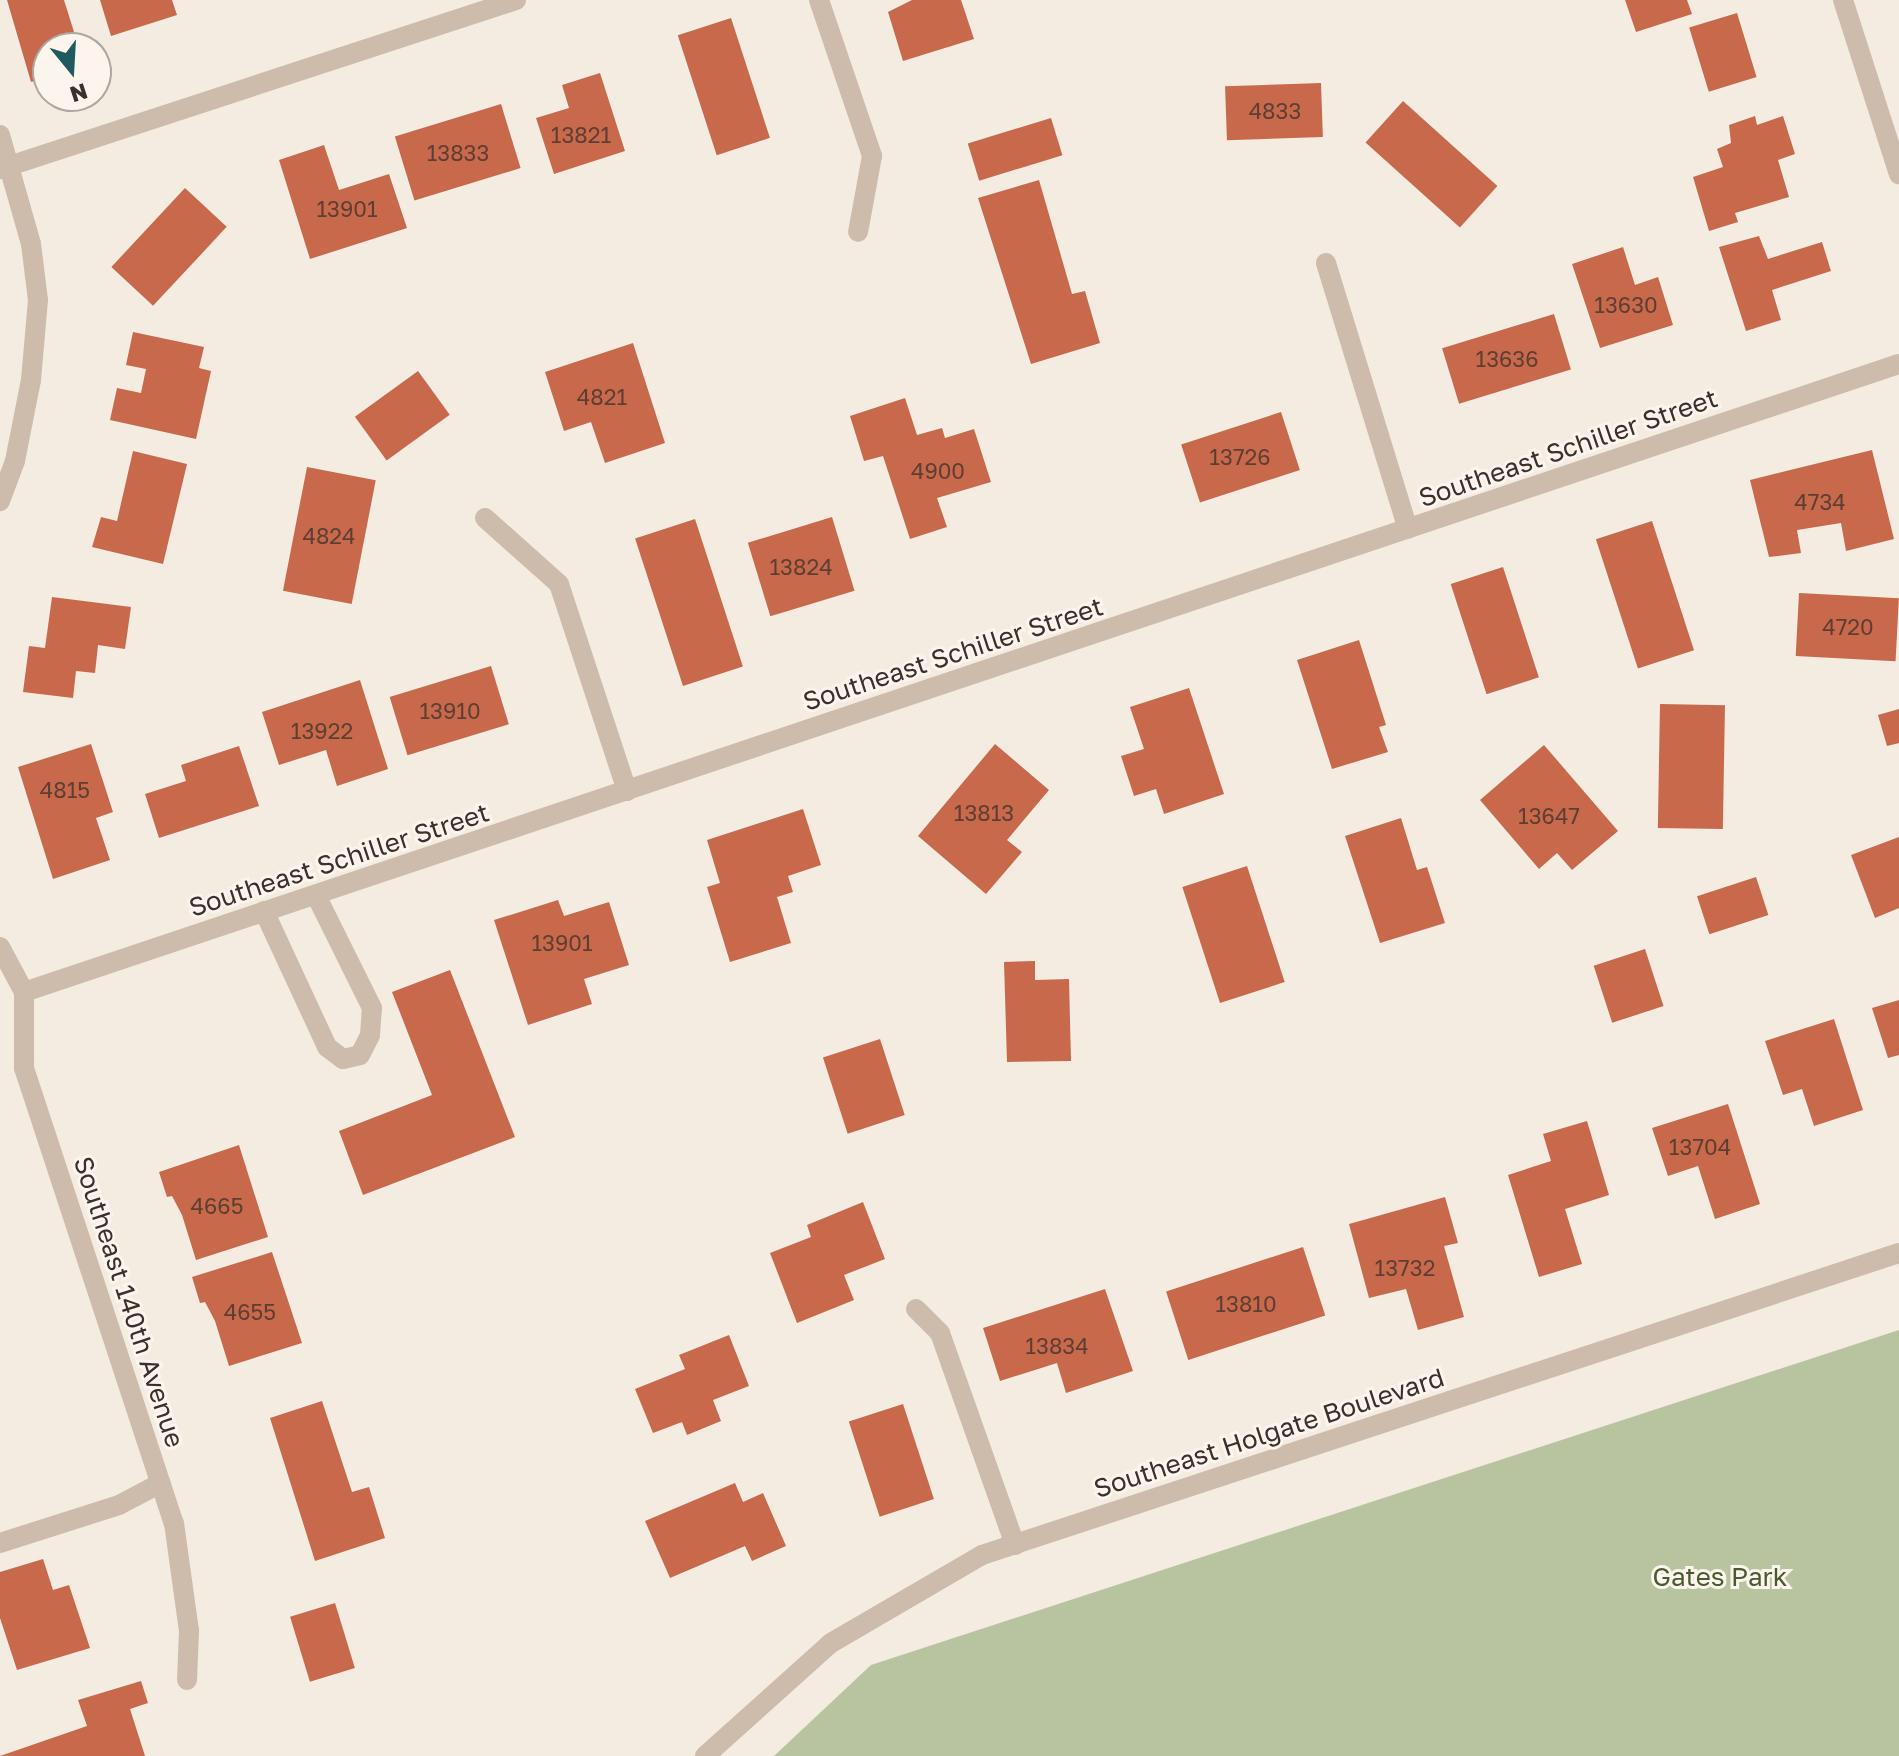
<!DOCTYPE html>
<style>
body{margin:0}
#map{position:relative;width:1899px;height:1756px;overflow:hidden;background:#f4ebe1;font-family:"Golos Text",sans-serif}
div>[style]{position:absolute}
.green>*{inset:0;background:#b8c4a0}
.building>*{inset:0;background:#c8694b;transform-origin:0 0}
.service>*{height:20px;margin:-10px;padding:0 10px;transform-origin:10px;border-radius:10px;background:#cdbbac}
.minor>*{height:20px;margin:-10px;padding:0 10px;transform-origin:10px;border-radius:10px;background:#cdbbac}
.tertiary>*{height:20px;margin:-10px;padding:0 10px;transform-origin:10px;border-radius:10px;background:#cdbbac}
span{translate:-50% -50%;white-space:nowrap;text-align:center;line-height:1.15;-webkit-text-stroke:6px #fbf5ee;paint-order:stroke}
.number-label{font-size:22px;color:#5e3e33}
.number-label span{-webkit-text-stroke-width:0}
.street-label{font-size:26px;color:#3b302b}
.park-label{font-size:26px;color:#4a5a2e}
.north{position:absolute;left:32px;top:32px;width:80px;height:80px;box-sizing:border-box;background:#fbf5ee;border:2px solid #aea6a0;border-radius:50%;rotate:162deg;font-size:22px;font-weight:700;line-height:32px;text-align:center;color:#3b302b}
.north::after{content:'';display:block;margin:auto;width:28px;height:36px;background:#1f5a5e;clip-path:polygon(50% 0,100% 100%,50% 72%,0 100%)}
</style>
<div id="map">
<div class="green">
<i style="clip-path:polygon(1899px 1330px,1899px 1756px,774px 1756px,871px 1665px)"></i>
</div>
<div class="building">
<i style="clip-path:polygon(7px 0,64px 0,79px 48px,48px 48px,48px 77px,31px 82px)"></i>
<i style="clip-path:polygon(100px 0,172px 0,177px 15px,111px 36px)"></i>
<i style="clip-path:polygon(912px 0,961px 0,974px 39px,903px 61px,888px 12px)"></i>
<i style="clip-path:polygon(1625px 0,1687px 0,1692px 14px,1636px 32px)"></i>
<i style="left:1737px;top:13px;width:67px;height:50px;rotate:73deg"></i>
<i style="left:731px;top:18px;width:126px;height:56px;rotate:72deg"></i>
<i style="clip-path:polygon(600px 73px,625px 151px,554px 174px,536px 118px,569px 108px,562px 85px)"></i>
<i style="left:1321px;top:83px;width:54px;height:96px;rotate:88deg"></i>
<i style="left:1403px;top:101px;width:127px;height:56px;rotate:42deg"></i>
<i style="left:501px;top:104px;width:67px;height:111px;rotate:73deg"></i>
<i style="clip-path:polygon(1755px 116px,1757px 125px,1783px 116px,1795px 154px,1778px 160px,1789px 197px,1735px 213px,1738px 222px,1709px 231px,1693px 177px,1723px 167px,1717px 149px,1731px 143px,1729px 125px)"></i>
<i style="left:1051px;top:118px;width:39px;height:87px;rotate:73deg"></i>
<i style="clip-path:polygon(324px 145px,339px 190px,389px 174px,407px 228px,310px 259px,279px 160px)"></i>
<i style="clip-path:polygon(1039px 180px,1072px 294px,1085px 291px,1100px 343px,1031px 364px,978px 198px)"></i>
<i style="left:185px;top:188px;width:57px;height:108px;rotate:43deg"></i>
<i style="clip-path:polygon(1759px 236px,1768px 259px,1822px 242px,1831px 271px,1772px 290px,1781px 320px,1746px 331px,1719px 247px)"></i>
<i style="clip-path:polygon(1623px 247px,1635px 285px,1658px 277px,1673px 325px,1600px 348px,1572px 264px)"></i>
<i style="left:1554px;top:314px;width:58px;height:117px;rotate:73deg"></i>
<i style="clip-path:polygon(133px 332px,204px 347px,199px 368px,211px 371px,196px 439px,110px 420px,117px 388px,141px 393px,146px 369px,126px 365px)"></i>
<i style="clip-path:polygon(633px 343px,665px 443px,605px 463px,591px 422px,564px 431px,545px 372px)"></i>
<i style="left:418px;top:371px;width:54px;height:78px;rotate:54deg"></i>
<i style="clip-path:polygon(905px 398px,917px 435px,942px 428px,945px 438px,974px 429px,991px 482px,937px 498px,947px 527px,910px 539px,883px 456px,864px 461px,850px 416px)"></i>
<i style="left:1281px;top:412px;width:61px;height:105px;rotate:72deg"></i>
<i style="clip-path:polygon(1872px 450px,1894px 539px,1846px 551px,1841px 523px,1797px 530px,1801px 553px,1769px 557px,1750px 480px)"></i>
<i style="clip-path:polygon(133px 451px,187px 464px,163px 564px,92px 547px,101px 517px,117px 521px)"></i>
<i style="left:307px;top:467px;width:70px;height:126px;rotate:11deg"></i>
<i style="left:832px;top:517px;width:77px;height:88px;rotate:73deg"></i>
<i style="left:695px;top:519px;width:155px;height:63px;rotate:72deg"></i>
<i style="left:1652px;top:521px;width:136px;height:59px;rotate:72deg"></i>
<i style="left:1503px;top:567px;width:116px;height:55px;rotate:72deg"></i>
<i style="left:1799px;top:593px;width:100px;height:63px;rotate:3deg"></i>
<i style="clip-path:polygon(52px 597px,131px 607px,125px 649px,98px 645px,95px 673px,76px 671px,73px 698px,23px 692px,29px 646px,45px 648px)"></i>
<i style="clip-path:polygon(1359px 640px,1386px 725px,1379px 727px,1388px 752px,1332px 769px,1297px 660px)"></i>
<i style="left:491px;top:666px;width:61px;height:106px;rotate:73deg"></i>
<i style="clip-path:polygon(360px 680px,388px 769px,337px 786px,326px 750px,279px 765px,262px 712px)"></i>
<i style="clip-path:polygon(1189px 688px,1224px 794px,1164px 814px,1156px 789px,1134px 796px,1121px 756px,1144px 749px,1130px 707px)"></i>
<i style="left:1660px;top:704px;width:65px;height:124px;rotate:1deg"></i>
<i style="clip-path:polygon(1899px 709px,1899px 743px,1887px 746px,1878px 715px)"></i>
<i style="clip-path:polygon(91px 744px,113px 812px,96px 818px,110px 860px,53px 879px,18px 767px)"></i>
<i style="clip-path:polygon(995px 744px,1049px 790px,1007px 840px,1022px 852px,986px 894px,918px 836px)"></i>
<i style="clip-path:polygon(1544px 745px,1618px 831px,1572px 870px,1557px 853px,1539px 869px,1480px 800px)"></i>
<i style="clip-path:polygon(239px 746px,259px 806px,159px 838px,145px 794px,186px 781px,181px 765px)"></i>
<i style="clip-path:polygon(803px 809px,821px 865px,788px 876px,793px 892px,777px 897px,791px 943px,730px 962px,707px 887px,720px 883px,707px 840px)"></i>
<i style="clip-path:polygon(1401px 818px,1417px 870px,1427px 867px,1445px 923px,1380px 943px,1345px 836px)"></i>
<i style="clip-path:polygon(1899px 837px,1899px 908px,1875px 918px,1851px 855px)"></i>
<i style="left:1247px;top:866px;width:122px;height:68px;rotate:72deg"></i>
<i style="left:1756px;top:877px;width:40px;height:62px;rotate:72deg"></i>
<i style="clip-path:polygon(558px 900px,564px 916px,609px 902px,629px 965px,584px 979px,592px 1004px,528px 1025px,494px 920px)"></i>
<i style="left:1645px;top:949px;width:60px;height:54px;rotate:72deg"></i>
<i style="clip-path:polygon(1035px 961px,1035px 980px,1069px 979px,1071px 1061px,1007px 1062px,1004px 962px)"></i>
<i style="clip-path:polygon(450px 970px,515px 1137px,363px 1195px,339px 1131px,432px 1095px,392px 992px)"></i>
<i style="clip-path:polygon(1899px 1000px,1899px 1055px,1888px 1058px,1872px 1008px)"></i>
<i style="clip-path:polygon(1834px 1019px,1863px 1110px,1814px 1126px,1802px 1089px,1783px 1095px,1765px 1041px)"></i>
<i style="left:880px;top:1039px;width:80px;height:60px;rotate:72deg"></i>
<i style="clip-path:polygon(1728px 1104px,1760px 1204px,1715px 1219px,1698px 1166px,1668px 1176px,1652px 1128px)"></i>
<i style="clip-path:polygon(1587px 1121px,1609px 1195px,1565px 1209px,1582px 1264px,1539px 1277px,1508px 1175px,1551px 1161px,1543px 1134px)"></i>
<i style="clip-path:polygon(239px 1145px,268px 1237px,196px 1260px,182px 1215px,172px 1196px,167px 1197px,159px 1172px)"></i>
<i style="clip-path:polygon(1445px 1197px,1458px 1243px,1444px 1246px,1464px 1317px,1418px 1330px,1406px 1289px,1369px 1298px,1349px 1224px)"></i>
<i style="clip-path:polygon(863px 1202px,885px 1259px,844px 1275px,854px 1300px,797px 1323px,770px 1253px,811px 1237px,807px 1225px)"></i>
<i style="left:1303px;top:1247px;width:72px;height:144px;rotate:72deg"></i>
<i style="clip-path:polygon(272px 1252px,302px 1343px,229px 1366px,215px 1321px,205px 1302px,200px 1303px,192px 1277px)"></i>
<i style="clip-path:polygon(1105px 1289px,1133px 1371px,1066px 1393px,1057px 1363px,1000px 1381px,983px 1328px)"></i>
<i style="clip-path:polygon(729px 1335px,749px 1386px,713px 1400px,721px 1421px,687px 1435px,682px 1422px,653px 1433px,635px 1389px,685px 1369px,679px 1355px)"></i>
<i style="clip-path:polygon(322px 1401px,352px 1492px,369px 1487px,385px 1538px,315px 1561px,270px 1418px)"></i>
<i style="left:903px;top:1404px;width:100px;height:57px;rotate:72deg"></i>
<i style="clip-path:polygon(735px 1483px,743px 1502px,763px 1493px,786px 1546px,752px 1561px,745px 1546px,670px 1578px,645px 1521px)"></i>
<i style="clip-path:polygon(43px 1559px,53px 1590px,69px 1585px,90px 1648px,17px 1670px,0 1618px,0 1572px)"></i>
<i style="left:335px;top:1603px;width:68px;height:47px;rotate:73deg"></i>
<i style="clip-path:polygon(141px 1681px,148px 1703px,130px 1709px,145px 1756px,0 1756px,87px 1726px,78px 1700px)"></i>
</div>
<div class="service">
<i style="left:264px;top:911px;width:150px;rotate:65.1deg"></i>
<i style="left:327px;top:1047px;width:20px;rotate:37deg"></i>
<i style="left:343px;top:1059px;width:17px;rotate:-13deg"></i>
<i style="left:360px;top:1055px;width:22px;rotate:-63deg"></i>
<i style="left:370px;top:1035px;width:27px;rotate:-86deg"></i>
<i style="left:372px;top:1008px;width:126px;rotate:-116.4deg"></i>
<i style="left:916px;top:1309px;width:34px;rotate:45deg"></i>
<i style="left:940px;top:1333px;width:225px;rotate:70.5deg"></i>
<i style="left:0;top:1543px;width:125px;rotate:-17.7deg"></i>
<i style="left:119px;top:1505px;width:47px;rotate:-27.6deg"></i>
</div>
<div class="minor">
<i style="left:819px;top:0;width:165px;rotate:71.2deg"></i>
<i style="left:872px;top:156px;width:77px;rotate:100.4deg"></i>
<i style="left:0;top:135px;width:113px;rotate:74.1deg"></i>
<i style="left:31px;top:244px;width:56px;rotate:82.9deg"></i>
<i style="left:38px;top:300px;width:80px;rotate:95deg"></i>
<i style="left:31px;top:380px;width:83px;rotate:101.2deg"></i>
<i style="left:15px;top:461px;width:43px;rotate:110.6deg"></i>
<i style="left:0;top:169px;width:543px;rotate:-18.13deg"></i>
<i style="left:1326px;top:263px;width:278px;rotate:72.9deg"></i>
<i style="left:485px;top:518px;width:99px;rotate:41.7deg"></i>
<i style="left:559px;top:584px;width:218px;rotate:71.8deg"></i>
<i style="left:0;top:947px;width:51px;rotate:61.9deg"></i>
<i style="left:24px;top:992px;width:76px;rotate:90deg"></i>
<i style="left:24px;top:1068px;width:479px;rotate:71.8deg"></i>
<i style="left:174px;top:1523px;width:109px;rotate:82.1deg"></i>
<i style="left:189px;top:1631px;width:49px;rotate:92.3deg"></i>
<i style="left:24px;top:992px;width:1977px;rotate:-18.52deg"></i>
<i style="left:705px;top:1756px;width:169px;rotate:-41.9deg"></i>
<i style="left:831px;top:1643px;width:175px;rotate:-30.2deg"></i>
<i style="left:982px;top:1555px;width:965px;rotate:-18.23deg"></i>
</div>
<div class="tertiary">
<i style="left:1843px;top:0;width:183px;rotate:72.2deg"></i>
</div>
<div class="number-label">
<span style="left:1275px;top:111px">4833</span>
<span style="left:581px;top:135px">13821</span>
<span style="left:458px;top:153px">13833</span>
<span style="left:347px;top:209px">13901</span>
<span style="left:1626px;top:305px">13630</span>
<span style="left:1507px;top:359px">13636</span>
<span style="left:602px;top:397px">4821</span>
<span style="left:1240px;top:457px">13726</span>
<span style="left:938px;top:471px">4900</span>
<span style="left:1820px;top:502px">4734</span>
<span style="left:329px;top:536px">4824</span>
<span style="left:801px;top:567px">13824</span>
<span style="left:1848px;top:627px">4720</span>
<span style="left:450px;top:711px">13910</span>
<span style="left:322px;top:731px">13922</span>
<span style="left:65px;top:790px">4815</span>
<span style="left:984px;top:813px">13813</span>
<span style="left:1549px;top:816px">13647</span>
<span style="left:562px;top:943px">13901</span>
<span style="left:1700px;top:1147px">13704</span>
<span style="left:217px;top:1206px">4665</span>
<span style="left:1405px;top:1268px">13732</span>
<span style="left:1246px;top:1304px">13810</span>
<span style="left:250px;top:1312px">4655</span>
<span style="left:1057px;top:1346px">13834</span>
</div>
<div class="street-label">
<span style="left:1568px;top:448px;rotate:-19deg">Southeast Schiller Street</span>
<span style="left:953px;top:654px;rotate:-18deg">Southeast Schiller Street</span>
<span style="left:339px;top:860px;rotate:-18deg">Southeast Schiller Street</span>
<span style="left:129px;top:1302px;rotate:72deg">Southeast 140th Avenue</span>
<span style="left:1269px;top:1433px;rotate:-18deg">Southeast Holgate Boulevard</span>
</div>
<div class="park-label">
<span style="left:1720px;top:1577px">Gates Park</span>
</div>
<div class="north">N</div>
</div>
